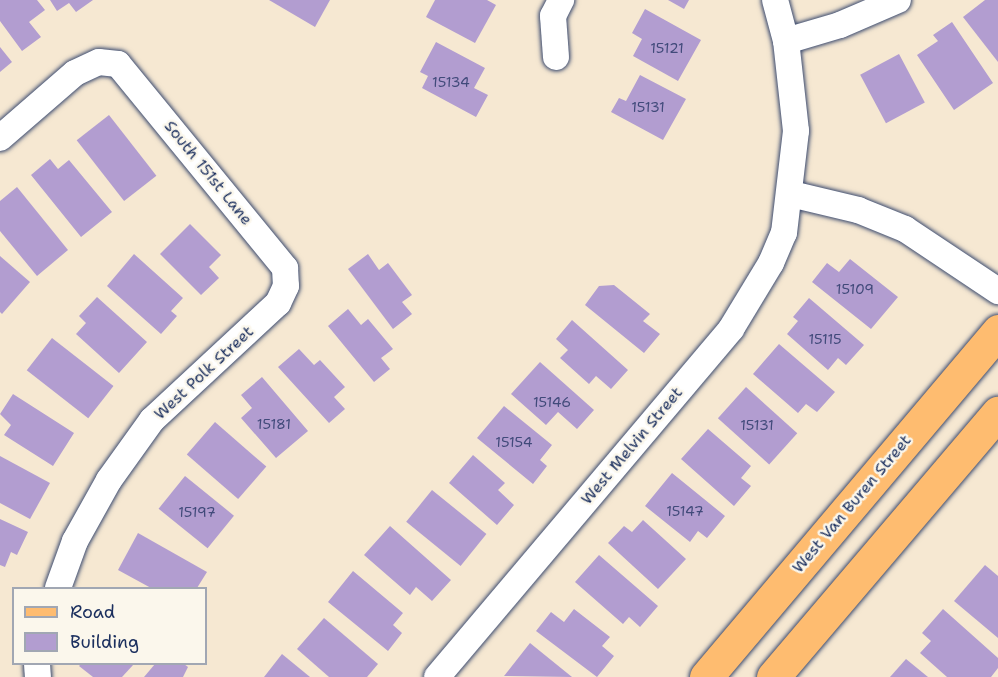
<!DOCTYPE html>
<style>
body{margin:0}
#map{position:relative;width:998px;height:677px;overflow:hidden;background:#f6e8d2;font-family:"Shantell Sans",sans-serif}
div>[style]{position:absolute}
.building>*{inset:0;background:#b29dd0;transform-origin:0 0}
.roads{filter:drop-shadow(0 0 2px #3c4b6f) drop-shadow(0 0 2px #3c4b6f)}
.minor>*{height:26px;margin:-13px;padding:0 13px;transform-origin:13px;border-radius:13px;background:#fff}
.primary>*{height:33px;margin:-16.5px;padding:0 16.5px;transform-origin:16.5px;border-radius:16.5px;background:#febc70}
span{translate:-50% -50%;white-space:nowrap;text-align:center;line-height:1.15;-webkit-text-stroke:5px #fbf7ec;paint-order:stroke}
.number-label{font-size:14px;color:#414a7a}
.number-label span{-webkit-text-stroke-width:0}
.street-label{font-size:16px;color:#1b2f5e}
.legend{position:absolute;left:12px;top:587px;width:195px;height:78px;box-sizing:border-box;background:#fbf7ec;border:2px solid #a1a7b3;margin:0;padding:8px 10px;list-style:none;font-size:18px;color:#1b2f5e}
.legend li{display:flex;align-items:center;gap:12px;height:30px}
.legend b{width:30px;border:2px solid #a1a7b3}
</style>
<div id="map">
<div class="building">
<i style="clip-path:polygon(0 0,37px 0,45px 10px,29px 22px,41px 37px,22px 51px,0 21px)"></i>
<i style="clip-path:polygon(50px 0,93px 0,76px 12px,69px 3px,57px 11px)"></i>
<i style="clip-path:polygon(269px 0,330px 0,315px 27px)"></i>
<i style="clip-path:polygon(435px 0,487px 0,496px 5px,475px 43px,426px 17px)"></i>
<i style="clip-path:polygon(668px 0,689px 0,684px 9px)"></i>
<i style="clip-path:polygon(985px 0,998px 0,998px 62px,963px 17px)"></i>
<i style="clip-path:polygon(645px 9px,701px 40px,678px 81px,633px 56px,642px 39px,632px 33px)"></i>
<i style="clip-path:polygon(952px 22px,993px 83px,954px 110px,917px 55px,938px 41px,933px 35px)"></i>
<i style="clip-path:polygon(436px 42px,485px 68px,474px 88px,488px 95px,476px 117px,422px 88px,428px 76px,420px 72px)"></i>
<i style="clip-path:polygon(0 47px,12px 62px,0 72px)"></i>
<i style="left:899px;top:54px;width:55px;height:44px;rotate:62deg"></i>
<i style="clip-path:polygon(640px 75px,686px 99px,663px 140px,611px 112px,619px 98px,626px 101px)"></i>
<i style="left:109px;top:115px;width:77px;height:41px;rotate:52deg"></i>
<i style="clip-path:polygon(50px 159px,58px 169px,69px 160px,112px 212px,81px 237px,31px 175px)"></i>
<i style="clip-path:polygon(17px 187px,68px 250px,37px 276px,0 231px,0 201px)"></i>
<i style="clip-path:polygon(190px 224px,221px 255px,209px 267px,219px 278px,201px 295px,160px 254px)"></i>
<i style="clip-path:polygon(134px 254px,183px 298px,171px 311px,177px 316px,161px 334px,107px 286px)"></i>
<i style="clip-path:polygon(368px 254px,379px 270px,388px 263px,412px 295px,402px 302px,412px 314px,393px 329px,348px 269px)"></i>
<i style="clip-path:polygon(0 256px,30px 282px,2px 314px,0 312px)"></i>
<i style="clip-path:polygon(850px 259px,898px 297px,871px 329px,812px 282px,827px 263px,839px 272px)"></i>
<i style="clip-path:polygon(614px 285px,650px 314px,643px 321px,660px 334px,644px 353px,585px 305px,599px 286px)"></i>
<i style="clip-path:polygon(97px 297px,147px 342px,119px 373px,76px 334px,86px 323px,79px 316px)"></i>
<i style="clip-path:polygon(809px 298px,864px 345px,846px 365px,838px 358px,828px 370px,787px 334px,798px 321px,793px 317px)"></i>
<i style="clip-path:polygon(348px 309px,361px 325px,368px 319px,393px 349px,381px 358px,390px 369px,374px 382px,328px 326px)"></i>
<i style="clip-path:polygon(572px 320px,628px 370px,611px 389px,596px 376px,589px 384px,560px 358px,568px 350px,556px 339px)"></i>
<i style="left:52px;top:338px;width:78px;height:41px;rotate:38deg"></i>
<i style="clip-path:polygon(779px 344px,835px 392px,817px 412px,806px 404px,798px 413px,753px 374px)"></i>
<i style="clip-path:polygon(299px 349px,314px 365px,320px 360px,345px 387px,334px 397px,345px 409px,329px 423px,278px 367px)"></i>
<i style="clip-path:polygon(540px 362px,594px 410px,577px 429px,558px 412px,546px 425px,511px 394px)"></i>
<i style="clip-path:polygon(262px 377px,308px 431px,276px 458px,241px 418px,252px 408px,241px 395px)"></i>
<i style="left:746px;top:387px;width:69px;height:42px;rotate:42deg"></i>
<i style="clip-path:polygon(13px 394px,74px 433px,53px 466px,4px 435px,11px 425px,0 414px)"></i>
<i style="clip-path:polygon(504px 406px,552px 445px,540px 460px,547px 466px,533px 484px,477px 438px)"></i>
<i style="left:215px;top:422px;width:68px;height:43px;rotate:41deg"></i>
<i style="clip-path:polygon(708px 429px,751px 466px,741px 478px,751px 486px,734px 506px,681px 459px)"></i>
<i style="clip-path:polygon(473px 455px,505px 483px,498px 490px,514px 505px,497px 525px,449px 483px)"></i>
<i style="clip-path:polygon(0 456px,50px 483px,30px 519px,0 503px)"></i>
<i style="clip-path:polygon(672px 473px,725px 516px,707px 538px,698px 531px,690px 542px,645px 506px)"></i>
<i style="left:185px;top:476px;width:63px;height:42px;rotate:39deg"></i>
<i style="left:432px;top:490px;width:70px;height:41px;rotate:39deg"></i>
<i style="clip-path:polygon(0 519px,28px 532px,17px 555px,11px 552px,5px 567px,0 565px)"></i>
<i style="clip-path:polygon(643px 520px,686px 559px,658px 589px,608px 543px,624px 526px,632px 532px)"></i>
<i style="clip-path:polygon(390px 526px,451px 580px,432px 601px,416px 587px,410px 595px,364px 555px)"></i>
<i style="clip-path:polygon(138px 533px,207px 572px,197px 588px,151px 588px,118px 570px)"></i>
<i style="clip-path:polygon(599px 555px,658px 606px,640px 627px,629px 617px,623px 624px,575px 582px)"></i>
<i style="clip-path:polygon(985px 565px,998px 576px,998px 638px,954px 601px)"></i>
<i style="clip-path:polygon(353px 571px,403px 613px,393px 625px,402px 633px,388px 651px,328px 602px)"></i>
<i style="clip-path:polygon(574px 609px,610px 637px,602px 646px,614px 656px,597px 677px,536px 631px,551px 612px,564px 622px)"></i>
<i style="clip-path:polygon(943px 609px,998px 658px,998px 668px,991px 677px,947px 677px,920px 653px,931px 641px,922px 633px)"></i>
<i style="clip-path:polygon(324px 618px,378px 664px,367px 677px,329px 677px,297px 649px)"></i>
<i style="clip-path:polygon(530px 643px,572px 677px,504px 676px)"></i>
<i style="clip-path:polygon(282px 654px,310px 677px,264px 677px)"></i>
<i style="clip-path:polygon(906px 659px,928px 677px,890px 677px)"></i>
<i style="clip-path:polygon(81px 664px,134px 664px,122px 677px,93px 677px,79px 666px)"></i>
<i style="clip-path:polygon(155px 664px,184px 664px,188px 667px,183px 677px,144px 677px)"></i>
</div>
<div class="roads">
<div class="minor">
<i style="left:786px;top:41px;width:56px;rotate:-16.5deg"></i>
<i style="left:840px;top:25px;width:63px;rotate:-23.3deg"></i>
<i style="left:556px;top:57px;width:41px;rotate:-94.2deg"></i>
<i style="left:553px;top:16px;width:18px;rotate:-63deg"></i>
<i style="left:0;top:138px;width:99px;rotate:-40.9deg"></i>
<i style="left:75px;top:73px;width:26px;rotate:-25deg"></i>
<i style="left:99px;top:62px;width:19px;rotate:6deg"></i>
<i style="left:118px;top:64px;width:264px;rotate:50.7deg"></i>
<i style="left:285px;top:268px;width:18px;rotate:87deg"></i>
<i style="left:286px;top:286px;width:19px;rotate:115deg"></i>
<i style="left:278px;top:303px;width:172px;rotate:137.1deg"></i>
<i style="left:152px;top:420px;width:74px;rotate:125.6deg"></i>
<i style="left:109px;top:480px;width:70px;rotate:119.1deg"></i>
<i style="left:75px;top:541px;width:50px;rotate:109.9deg"></i>
<i style="left:791px;top:194px;width:69px;rotate:13.4deg"></i>
<i style="left:858px;top:210px;width:51px;rotate:22deg"></i>
<i style="left:905px;top:229px;width:112px;rotate:33.7deg"></i>
<i style="left:37px;top:664px;width:13px;rotate:86deg"></i>
<i style="left:437px;top:677px;width:456px;rotate:-49.8deg"></i>
<i style="left:731px;top:329px;width:77px;rotate:-58.8deg"></i>
<i style="left:771px;top:263px;width:33px;rotate:-67deg"></i>
<i style="left:784px;top:233px;width:103px;rotate:-83.3deg"></i>
<i style="left:796px;top:131px;width:91px;rotate:-96.3deg"></i>
<i style="left:786px;top:41px;width:42px;rotate:-105deg"></i>
</div>
<div class="primary">
<i style="left:706px;top:677px;width:453px;rotate:-49.8deg"></i>
<i style="left:773px;top:677px;width:347px;rotate:-49.6deg"></i>
</div>
</div>
<div class="number-label">
<span style="left:667px;top:48px">15121</span>
<span style="left:451px;top:82px">15134</span>
<span style="left:648px;top:107px">15131</span>
<span style="left:855px;top:289px">15109</span>
<span style="left:825px;top:339px">15115</span>
<span style="left:552px;top:402px">15146</span>
<span style="left:274px;top:424px">15181</span>
<span style="left:757px;top:425px">15131</span>
<span style="left:514px;top:442px">15154</span>
<span style="left:685px;top:511px">15147</span>
<span style="left:197px;top:512px">15197</span>
</div>
<div class="street-label">
<span style="left:208px;top:173px;rotate:51deg">South 151st Lane</span>
<span style="left:204px;top:373px;rotate:-43deg">West Polk Street</span>
<span style="left:632px;top:446px;rotate:-50deg">West Melvin Street</span>
<span style="left:852px;top:504px;rotate:-50deg">West Van Buren Street</span>
</div>
<ul class="legend">
<li><b style="height:8px;background:#febc70"></b>Road</li>
<li><b style="height:16px;background:#b29dd0"></b>Building</li>
</ul>
</div>
